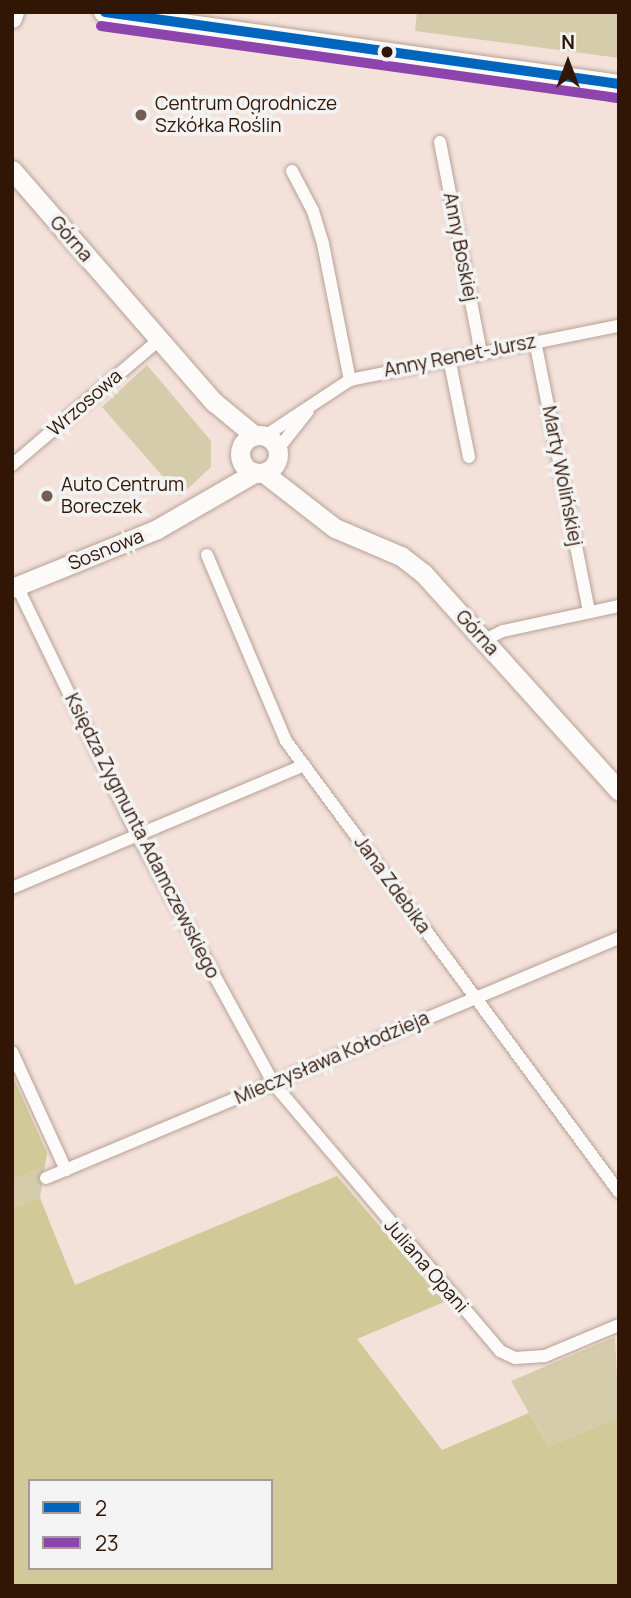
<!DOCTYPE html>
<meta charset="utf-8">
<style>
body{margin:0}
#map{position:relative;width:631px;height:1598px;overflow:hidden;background:#f4e2da;font-family:Manrope,sans-serif}
div>[style]{position:absolute}
.green>*{inset:0;background:#d4ccaa}
.forest>*{inset:0;background:#d1c997}
.roads{filter:drop-shadow(0 0 2px #b6a196) drop-shadow(0 0 2px #b6a196)}
.street>*{height:12px;margin:-6px;padding:0 6px;transform-origin:6px;border-radius:6px;background:#fdfbf9}
.secondary>*{height:19px;margin:-9.5px;padding:0 9.5px;transform-origin:9.5px;border-radius:9.5px;background:#fdfbf9}
.secondary>.ring{margin:-9.5px;padding:0;box-sizing:content-box;background:none;border:19px solid #fdfbf9;border-radius:50%}
.bus-1>*{height:10px;margin:-5px;padding:0 5px;transform-origin:5px;border-radius:5px;background:#0065bd}
.bus-2>*{height:10px;margin:-5px;padding:0 5px;transform-origin:5px;border-radius:5px;background:#8e44ad}
.dots>*{width:19px;height:19px;translate:-50% -50%;box-sizing:border-box;border:4px solid #f3f3f3;border-radius:50%}
span{translate:-50% -50%;white-space:nowrap;text-align:center;line-height:1.15;-webkit-text-stroke:7px #f3f3f3;paint-order:stroke}
.poi-label{font-size:19px;color:#311505}
.left{translate:0 -50%;text-align:left}
.street-label{font-size:19px;color:#311505}
.frame{position:absolute;inset:0;border:14px solid #311505;pointer-events:none}
.legend{position:absolute;left:28px;top:1479px;width:245px;height:91px;box-sizing:border-box;background:#f3f3f3;border:2px solid #a59a94;margin:0;padding:9px 12px;list-style:none;font-size:21px;color:#311505}
.legend li{display:flex;align-items:center;gap:14px;height:35px}
.legend b{width:35px;border:2px solid #a59a94}
.north{position:absolute;left:533px;top:28px;width:70px;height:70px;-webkit-text-stroke:5px #f3f3f3;paint-order:stroke;rotate:0deg;font-size:19px;font-weight:700;line-height:28px;text-align:center;color:#311505}
.north::after{content:'';display:block;margin:auto;width:24px;height:32px;background:#311505;clip-path:polygon(50% 0,100% 100%,50% 72%,0 100%)}
</style>
<div id="map">
<div class="green">
<i style="clip-path:polygon(417px 12px,619px 12px,619px 58px,415px 31px)"></i>
<i style="clip-path:polygon(147px 365px,211px 441px,211px 467px,180px 496px,102px 407px)"></i>
<i style="clip-path:polygon(45px 1166px,40px 1198px,12px 1209px,12px 1180px)"></i>
<i style="clip-path:polygon(615px 1337px,619px 1417px,548px 1447px,511px 1381px)"></i>
</div>
<div class="forest">
<i style="clip-path:polygon(12px 1075px,47px 1153px,45px 1166px,12px 1180px)"></i>
<i style="clip-path:polygon(evenodd,337px 1176px,444px 1302px,357px 1339px,442px 1450px,529px 1413px,548px 1447px,619px 1417px,619px 1586px,12px 1586px,12px 1209px,40px 1198px,75px 1285px,337px 1176px,30px 1481px,271px 1481px,271px 1568px,30px 1568px,30px 1481px)"></i>
</div>
<div class="roads">
<div class="street">
<i style="left:440px;top:142px;width:214px;rotate:79deg"></i>
<i style="left:292px;top:171px;width:45px;rotate:62.3deg"></i>
<i style="left:313px;top:211px;width:34px;rotate:73deg"></i>
<i style="left:323px;top:244px;width:139px;rotate:78.8deg"></i>
<i style="left:535px;top:341px;width:276px;rotate:78.7deg"></i>
<i style="left:449px;top:358px;width:101px;rotate:78.6deg"></i>
<i style="left:265px;top:436px;width:102px;rotate:-33.4deg"></i>
<i style="left:350px;top:380px;width:274px;rotate:-11.4deg"></i>
<i style="left:278px;top:449px;width:48px;rotate:-51.7deg"></i>
<i style="left:12px;top:465px;width:193px;rotate:-40.4deg"></i>
<i style="left:207px;top:555px;width:202px;rotate:67deg"></i>
<i style="left:286px;top:741px;width:561px;rotate:53.56deg"></i>
<i style="left:17px;top:586px;width:278px;rotate:64.2deg"></i>
<i style="left:138px;top:836px;width:281px;rotate:61.3deg"></i>
<i style="left:273px;top:1083px;width:351px;rotate:49.7deg"></i>
<i style="left:500px;top:1351px;width:17px;rotate:25deg"></i>
<i style="left:515px;top:1358px;width:30px;rotate:-4deg"></i>
<i style="left:545px;top:1356px;width:80px;rotate:-22.7deg"></i>
<i style="left:483px;top:641px;width:22px;rotate:-27deg"></i>
<i style="left:503px;top:631px;width:119px;rotate:-12.2deg"></i>
<i style="left:12px;top:888px;width:317px;rotate:-22.8deg"></i>
<i style="left:12px;top:1052px;width:130px;rotate:65.4deg"></i>
<i style="left:46px;top:1178px;width:621px;rotate:-22.73deg"></i>
</div>
<div class="secondary">
<i style="left:103px;top:12px;width:521px;rotate:7.94deg"></i>
<i style="left:12px;top:18px;width:6px;rotate:-72deg"></i>
<i style="left:12px;top:170px;width:308px;rotate:49deg"></i>
<i style="left:214px;top:402px;width:52px;rotate:39.5deg"></i>
<i class="ring" style="left:240px;top:435px;width:19px;height:19px"></i>
<i style="left:264px;top:473px;width:90px;rotate:37.8deg"></i>
<i style="left:335px;top:528px;width:72px;rotate:23deg"></i>
<i style="left:401px;top:556px;width:28px;rotate:38deg"></i>
<i style="left:423px;top:573px;width:293px;rotate:48deg"></i>
<i style="left:12px;top:588px;width:157px;rotate:-22.1deg"></i>
<i style="left:157px;top:529px;width:112px;rotate:-30deg"></i>
</div>
</div>
<div class="bus-1">
<i style="left:105px;top:12px;width:519px;rotate:7.97deg"></i>
</div>
<div class="bus-2">
<i style="left:101px;top:26px;width:521px;rotate:7.94deg"></i>
</div>
<div class="dots">
<i style="left:387px;top:52px;background:#311505"></i>
<i style="left:141px;top:115px;background:#755d50"></i>
<i style="left:47px;top:496px;background:#755d50"></i>
</div>
<div class="poi-label">
<span class="left" style="left:155px;top:115px">Centrum Ogrodnicze<br>Szkółka Roślin</span>
<span class="left" style="left:61px;top:496px">Auto Centrum<br>Boreczek</span>
</div>
<div class="street-label">
<span style="left:71px;top:239px;rotate:49deg">Górna</span>
<span style="left:460px;top:247px;rotate:79deg">Anny Boskiej</span>
<span style="left:460px;top:356px;rotate:-11deg">Anny Renet-Jursz</span>
<span style="left:85px;top:403px;rotate:-41deg">Wrzosowa</span>
<span style="left:562px;top:476px;rotate:79deg">Marty Wolińskiej</span>
<span style="left:106px;top:550px;rotate:-22deg">Sosnowa</span>
<span style="left:477px;top:633px;rotate:48deg">Górna</span>
<span style="left:142px;top:836px;rotate:63deg">Księdza Zygmunta Adamczewskiego</span>
<span style="left:392px;top:885px;rotate:54deg">Jana Zdebika</span>
<span style="left:332px;top:1058px;rotate:-23deg">Mieczysława Kołodzieja</span>
<span style="left:426px;top:1266px;rotate:49deg">Juliana Opani</span>
</div>
<div class="frame"></div>
<ul class="legend">
<li><b style="height:9px;background:#0065bd"></b>2</li>
<li><b style="height:9px;background:#8e44ad"></b>23</li>
</ul>
<div class="north">N</div>
</div>
